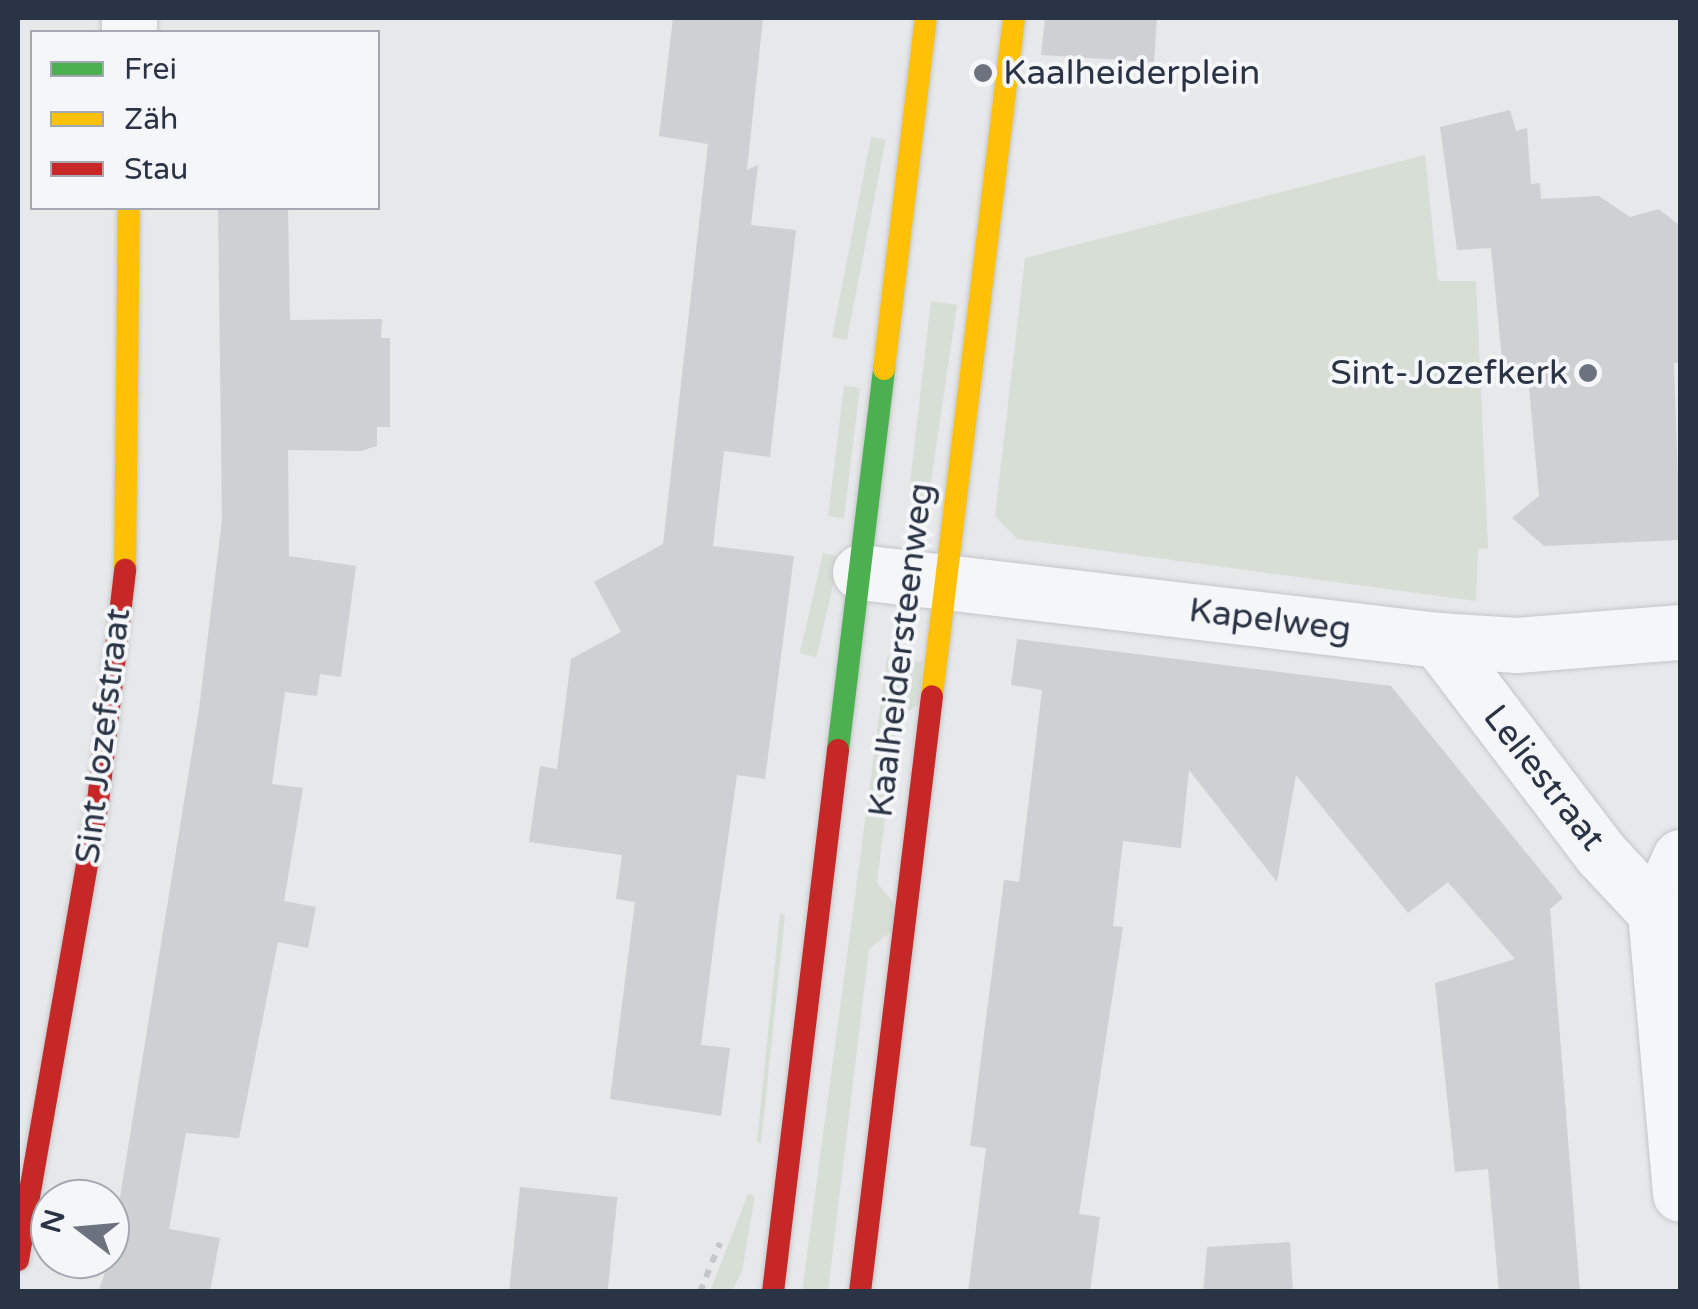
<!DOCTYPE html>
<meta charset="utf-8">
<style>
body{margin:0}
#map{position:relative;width:1698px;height:1309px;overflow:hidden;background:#e6e8ea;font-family:"Varela Round",sans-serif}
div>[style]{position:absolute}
.green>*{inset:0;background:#d6ded6;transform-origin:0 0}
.building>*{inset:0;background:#ced0d3;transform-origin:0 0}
.path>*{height:6px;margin-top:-3px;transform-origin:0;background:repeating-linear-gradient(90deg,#c5c6ca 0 8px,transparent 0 16px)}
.roads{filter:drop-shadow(0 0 2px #c4c6c8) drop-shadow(0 0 2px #c4c6c8)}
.street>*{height:55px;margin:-27.5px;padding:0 27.5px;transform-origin:27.5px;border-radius:27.5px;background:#f5f6f7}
.fast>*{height:22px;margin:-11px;padding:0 11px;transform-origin:11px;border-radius:11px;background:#4caf50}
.slow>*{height:22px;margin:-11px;padding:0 11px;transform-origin:11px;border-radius:11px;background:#ffc107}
.jam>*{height:22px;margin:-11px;padding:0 11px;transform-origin:11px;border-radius:11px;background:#c62828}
.dots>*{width:28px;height:28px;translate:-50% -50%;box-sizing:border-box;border:5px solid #f4f6f9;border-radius:50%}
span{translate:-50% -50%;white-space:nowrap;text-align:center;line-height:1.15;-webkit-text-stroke:8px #f4f6f9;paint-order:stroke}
.poi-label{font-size:35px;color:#2b3445}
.left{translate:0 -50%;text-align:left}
.right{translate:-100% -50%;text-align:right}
.street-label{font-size:35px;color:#2b3445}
.frame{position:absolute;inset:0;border:20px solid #2b3445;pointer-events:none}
.legend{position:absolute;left:30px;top:30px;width:350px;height:180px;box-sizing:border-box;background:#f4f6f9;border:2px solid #a4a8b1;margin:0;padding:12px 18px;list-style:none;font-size:30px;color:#2b3445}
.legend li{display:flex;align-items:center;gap:20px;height:50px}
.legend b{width:50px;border:2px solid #a4a8b1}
.north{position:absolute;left:30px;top:1179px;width:100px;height:100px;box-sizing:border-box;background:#f4f6f9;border:2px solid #a4a8b1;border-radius:50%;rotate:286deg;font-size:28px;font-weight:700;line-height:40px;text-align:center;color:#2b3445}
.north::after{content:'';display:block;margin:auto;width:35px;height:45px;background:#6c737f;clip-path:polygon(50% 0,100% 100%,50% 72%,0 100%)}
</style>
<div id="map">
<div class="green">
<i style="left:871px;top:137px;width:15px;height:204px;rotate:11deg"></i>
<i style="clip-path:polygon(1425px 155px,1438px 281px,1476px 281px,1488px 548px,1478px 549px,1476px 601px,1017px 539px,995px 516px,1025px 258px)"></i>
<i style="clip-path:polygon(931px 301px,957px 305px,927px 509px,908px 500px)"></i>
<i style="left:844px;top:386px;width:16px;height:131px;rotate:7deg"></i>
<i style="left:823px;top:553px;width:17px;height:103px;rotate:13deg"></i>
<i style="clip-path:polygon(887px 657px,922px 662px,920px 703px,897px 720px,877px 883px,896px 906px,893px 930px,869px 949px,828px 1291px,802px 1292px)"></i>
<i style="clip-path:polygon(780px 914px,785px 915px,761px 1143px,757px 1142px)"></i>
<i style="clip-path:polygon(748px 1194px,755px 1196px,742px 1271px,732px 1291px,710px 1291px)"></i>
</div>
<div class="building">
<i style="clip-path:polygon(673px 18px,763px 18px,747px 170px,758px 165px,751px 225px,796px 230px,770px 457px,724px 451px,713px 546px,794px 556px,765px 779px,737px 775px,718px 910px,701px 1045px,730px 1048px,721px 1116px,610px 1099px,635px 902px,616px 899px,622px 855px,529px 842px,540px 766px,557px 769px,571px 659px,621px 632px,594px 582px,663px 544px,708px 144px,659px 136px)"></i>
<i style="clip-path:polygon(1045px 18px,1157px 18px,1154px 62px,1041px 55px)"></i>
<i style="clip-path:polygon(1510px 110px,1516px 131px,1527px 128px,1531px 184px,1540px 183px,1541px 199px,1599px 196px,1630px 217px,1659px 209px,1680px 226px,1680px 363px,1674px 363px,1680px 540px,1544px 546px,1512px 518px,1539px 496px,1528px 377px,1504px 380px,1491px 248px,1457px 250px,1440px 127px)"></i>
<i style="clip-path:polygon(218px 208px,288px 208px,290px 320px,382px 319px,381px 338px,390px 338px,390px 427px,377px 427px,377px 446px,361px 451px,288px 450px,289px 556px,356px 566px,341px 677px,320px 674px,317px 696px,285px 692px,272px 784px,303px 788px,284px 901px,316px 907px,308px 948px,278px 942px,239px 1138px,186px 1133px,169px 1229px,220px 1238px,210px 1292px,98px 1292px,110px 1259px,199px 709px,222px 520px)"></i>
<i style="clip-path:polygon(1017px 639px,1391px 686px,1563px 898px,1550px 909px,1580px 1292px,1499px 1292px,1488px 1169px,1455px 1172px,1435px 983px,1515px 959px,1448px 882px,1408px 913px,1296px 775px,1277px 882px,1189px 770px,1181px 848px,1123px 841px,1113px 926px,1123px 927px,1079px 1214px,1100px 1217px,1090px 1292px,968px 1292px,986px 1148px,970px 1146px,983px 1042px,1004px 880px,1019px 882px,1042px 690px,1011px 685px)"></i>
<i style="left:520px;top:1187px;width:98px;height:106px;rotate:6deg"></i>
<i style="clip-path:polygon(1290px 1242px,1293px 1292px,1203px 1292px,1207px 1247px)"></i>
</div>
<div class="path">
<i style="left:700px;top:1292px;width:53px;rotate:-67.8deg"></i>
</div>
<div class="roads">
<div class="street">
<i style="left:129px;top:32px;width:14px;rotate:-90deg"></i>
<i style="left:860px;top:572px;width:582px;rotate:6.71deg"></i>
<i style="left:1438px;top:640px;width:79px;rotate:3.6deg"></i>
<i style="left:1517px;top:645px;width:164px;rotate:-4.6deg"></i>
<i style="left:1438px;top:640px;width:269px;rotate:52.7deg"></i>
<i style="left:1601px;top:854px;width:79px;rotate:47deg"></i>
<i style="left:1680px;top:857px;width:60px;rotate:114.4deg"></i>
<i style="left:1655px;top:912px;width:283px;rotate:84.9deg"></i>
</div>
<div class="fast">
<i style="left:838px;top:750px;width:384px;rotate:-83.1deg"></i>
</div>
<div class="slow">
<i style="left:884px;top:369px;width:354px;rotate:-83.2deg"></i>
<i style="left:125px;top:570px;width:362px;rotate:-89.4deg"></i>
<i style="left:932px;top:696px;width:683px;rotate:-83.1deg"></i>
</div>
<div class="jam">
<i style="left:18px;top:1260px;width:466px;rotate:-80.1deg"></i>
<i style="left:98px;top:801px;width:233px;rotate:-83.3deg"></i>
<i style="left:773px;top:1292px;width:546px;rotate:-83.16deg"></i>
<i style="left:860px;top:1292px;width:600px;rotate:-83.11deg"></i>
</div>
</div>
<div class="dots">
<i style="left:983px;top:73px;background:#6c737f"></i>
<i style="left:1588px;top:373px;background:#6c737f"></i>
</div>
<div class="poi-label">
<span class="left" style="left:1003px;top:73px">Kaalheiderplein</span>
<span class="right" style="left:1568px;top:373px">Sint-Jozefkerk</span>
</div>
<div class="street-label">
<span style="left:1270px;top:620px;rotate:7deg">Kapelweg</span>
<span style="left:901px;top:650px;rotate:-83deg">Kaalheidersteenweg</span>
<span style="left:103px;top:736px;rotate:-83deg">Sint Jozefstraat</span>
<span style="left:1544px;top:778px;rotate:52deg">Leliestraat</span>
</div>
<div class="frame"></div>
<ul class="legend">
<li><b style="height:12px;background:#4caf50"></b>Frei</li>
<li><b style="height:12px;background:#ffc107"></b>Zäh</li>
<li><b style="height:12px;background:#c62828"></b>Stau</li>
</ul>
<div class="north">N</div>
</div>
